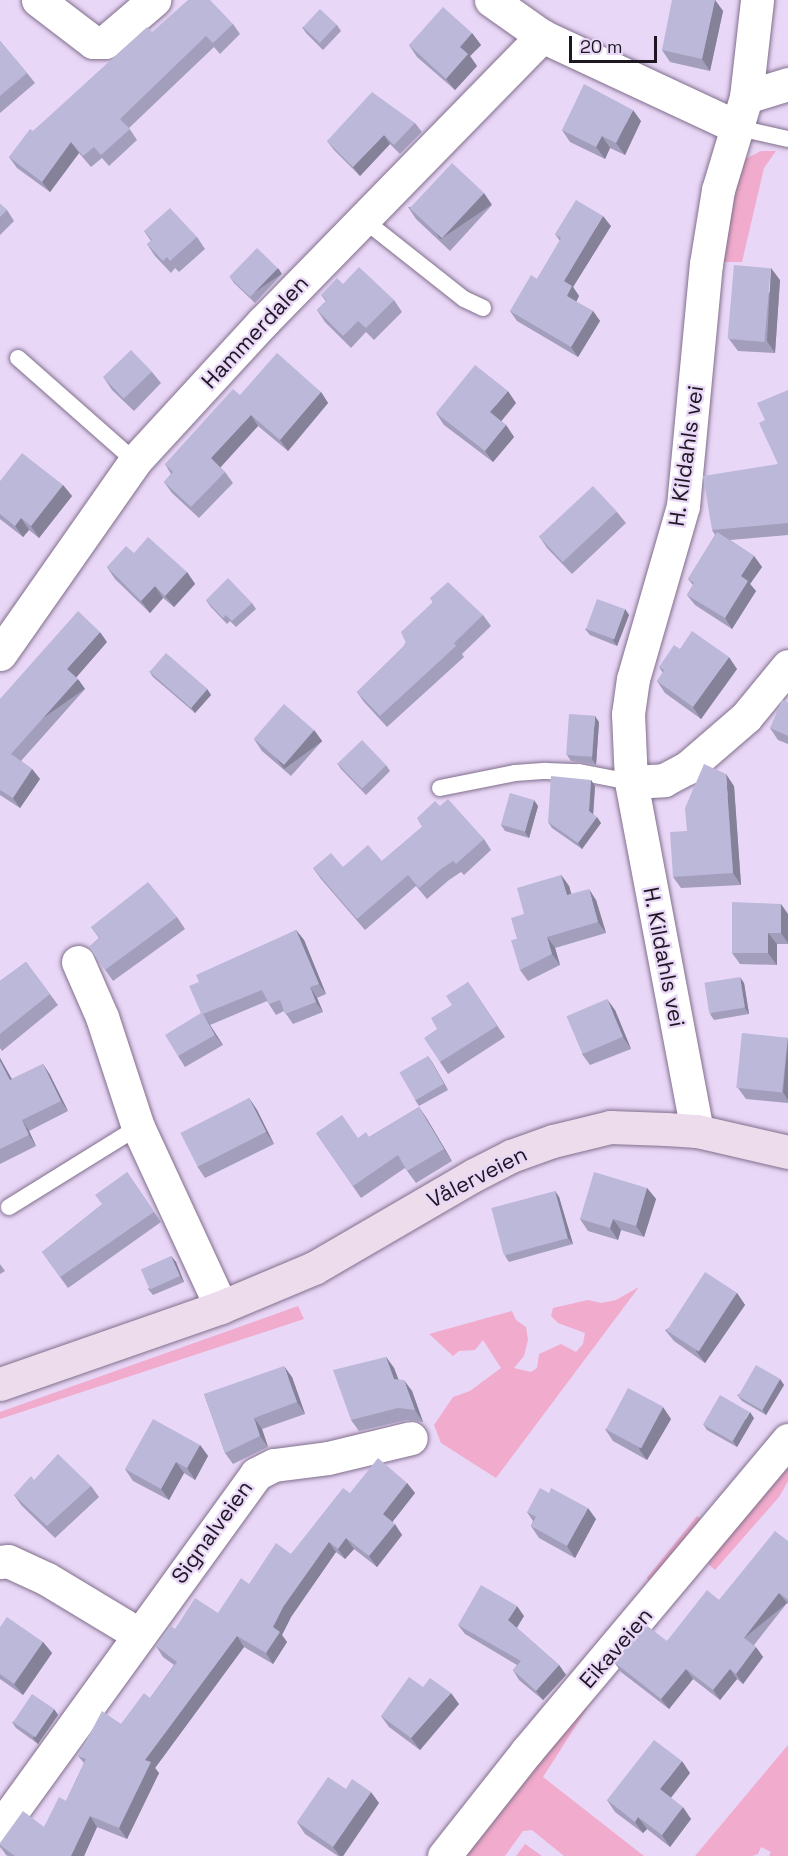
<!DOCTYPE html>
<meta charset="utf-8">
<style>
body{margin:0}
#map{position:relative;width:788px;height:1856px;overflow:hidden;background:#e9d7f7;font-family:"Space Grotesk",sans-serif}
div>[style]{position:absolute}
.green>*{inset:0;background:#f1abcc;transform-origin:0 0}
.roads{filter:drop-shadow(0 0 2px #806f8c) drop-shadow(0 0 2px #806f8c)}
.lane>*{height:16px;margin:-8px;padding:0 8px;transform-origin:8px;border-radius:8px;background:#fff}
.street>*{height:33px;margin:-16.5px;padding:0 16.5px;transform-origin:16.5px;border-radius:16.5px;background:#fff}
.secondary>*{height:33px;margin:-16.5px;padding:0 16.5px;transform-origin:16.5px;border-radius:16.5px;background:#eddceb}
.wall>*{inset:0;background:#a29ebb}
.shaded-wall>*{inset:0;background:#848198;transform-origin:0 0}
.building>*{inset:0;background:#bcb8d9;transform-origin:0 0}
span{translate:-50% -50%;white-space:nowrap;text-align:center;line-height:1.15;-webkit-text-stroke:4.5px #e9d7f7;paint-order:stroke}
.street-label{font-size:22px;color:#1e1722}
.scale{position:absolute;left:569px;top:36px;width:88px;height:27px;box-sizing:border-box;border:3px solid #1e1722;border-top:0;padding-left:8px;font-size:18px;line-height:21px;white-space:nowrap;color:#1e1722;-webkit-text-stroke:4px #e9d7f7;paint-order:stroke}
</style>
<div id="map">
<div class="green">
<i style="clip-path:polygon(761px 151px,776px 151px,764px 168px,742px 262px,722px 262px,739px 162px)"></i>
<i style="clip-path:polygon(639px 1287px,496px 1478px,441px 1443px,434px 1425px,453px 1397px,470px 1391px,501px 1368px,483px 1340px,475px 1350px,459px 1351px,453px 1356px,429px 1334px,512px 1311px,516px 1320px,526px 1327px,528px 1340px,524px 1356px,514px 1368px,531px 1372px,537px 1368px,539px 1354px,561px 1344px,576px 1352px,583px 1344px,585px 1333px,558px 1323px,551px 1316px,553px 1308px,588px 1300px,601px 1303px,616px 1300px)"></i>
<i style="clip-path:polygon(298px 1306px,304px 1319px,0 1419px,0 1412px)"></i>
<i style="clip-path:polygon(788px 1459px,788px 1481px,779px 1497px,715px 1570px,707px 1563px)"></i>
<i style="left:697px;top:1516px;width:6px;height:80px;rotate:39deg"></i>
<i style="clip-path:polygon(597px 1693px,543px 1777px,644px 1856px,564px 1856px,532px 1830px,523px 1831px,505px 1856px,458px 1856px)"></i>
<i style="clip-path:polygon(788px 1745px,788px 1856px,769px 1856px,771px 1852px,761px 1847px,758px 1854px,752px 1856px,695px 1856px)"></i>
<i style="clip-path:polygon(525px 1844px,542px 1856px,516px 1856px)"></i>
</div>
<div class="roads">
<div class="lane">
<i style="left:739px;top:128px;width:50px;rotate:12.7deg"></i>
<i style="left:364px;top:220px;width:127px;rotate:38.3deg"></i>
<i style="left:464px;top:299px;width:21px;rotate:25deg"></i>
<i style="left:18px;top:358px;width:156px;rotate:41.4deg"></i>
<i style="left:440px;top:788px;width:76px;rotate:-11.3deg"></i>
<i style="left:515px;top:773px;width:31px;rotate:-4deg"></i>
<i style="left:546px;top:771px;width:33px;rotate:2deg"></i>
<i style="left:579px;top:772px;width:53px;rotate:10.9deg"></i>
<i style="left:9px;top:1207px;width:152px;rotate:-31.8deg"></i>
</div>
<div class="street">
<i style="left:38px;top:0;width:69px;rotate:37.4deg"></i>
<i style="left:93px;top:42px;width:12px"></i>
<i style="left:105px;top:42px;width:65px;rotate:-40.6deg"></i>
<i style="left:491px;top:0;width:62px;rotate:35.2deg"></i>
<i style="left:542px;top:36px;width:217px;rotate:25deg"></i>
<i style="left:746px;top:97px;width:44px;rotate:-17.2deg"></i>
<i style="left:0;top:654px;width:236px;rotate:-55deg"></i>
<i style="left:135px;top:461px;width:189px;rotate:-47.4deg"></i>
<i style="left:263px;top:322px;width:400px;rotate:-45.7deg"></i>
<i style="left:631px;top:782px;width:33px;rotate:-3deg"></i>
<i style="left:664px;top:780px;width:26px;rotate:-28deg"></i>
<i style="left:687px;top:768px;width:78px;rotate:-40.8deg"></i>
<i style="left:746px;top:717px;width:66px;rotate:-50.5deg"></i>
<i style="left:78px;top:962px;width:60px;rotate:66.4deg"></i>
<i style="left:102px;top:1017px;width:116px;rotate:71.9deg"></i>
<i style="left:138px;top:1127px;width:198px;rotate:65.2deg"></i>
<i style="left:697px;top:1131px;width:355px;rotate:-100.7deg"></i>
<i style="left:631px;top:782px;width:68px;rotate:-92.5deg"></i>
<i style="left:628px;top:714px;width:35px;rotate:-82deg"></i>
<i style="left:633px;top:679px;width:180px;rotate:-73.9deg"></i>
<i style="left:683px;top:506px;width:243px;rotate:-84.6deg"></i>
<i style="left:706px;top:264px;width:75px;rotate:-80.8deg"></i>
<i style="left:718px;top:190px;width:97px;rotate:-73.2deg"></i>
<i style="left:746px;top:97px;width:98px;rotate:-83.5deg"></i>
<i style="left:0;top:1562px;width:8px;rotate:-7deg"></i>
<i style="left:8px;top:1561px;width:43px;rotate:24.8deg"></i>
<i style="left:47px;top:1579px;width:106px;rotate:31.1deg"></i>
<i style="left:0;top:1828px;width:437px;rotate:-54.1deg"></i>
<i style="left:256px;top:1474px;width:20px;rotate:-27deg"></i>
<i style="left:274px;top:1465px;width:54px;rotate:-7.4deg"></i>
<i style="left:328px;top:1458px;width:85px;rotate:-13.5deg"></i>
<i style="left:444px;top:1856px;width:134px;rotate:-51.7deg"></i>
<i style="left:527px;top:1751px;width:406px;rotate:-50deg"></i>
</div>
<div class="secondary">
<i style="left:0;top:1384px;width:234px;rotate:-19.2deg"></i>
<i style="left:221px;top:1307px;width:101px;rotate:-22.8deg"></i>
<i style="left:314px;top:1268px;width:185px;rotate:-30.2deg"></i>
<i style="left:474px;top:1175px;width:42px;rotate:-27.2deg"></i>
<i style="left:511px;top:1156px;width:45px;rotate:-19.7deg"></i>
<i style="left:553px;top:1141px;width:59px;rotate:-13.8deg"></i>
<i style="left:610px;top:1127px;width:56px;rotate:2deg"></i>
<i style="left:666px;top:1129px;width:31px;rotate:4deg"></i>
<i style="left:697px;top:1131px;width:93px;rotate:13deg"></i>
</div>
</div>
<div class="wall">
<i style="clip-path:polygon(715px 0,723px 11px,710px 71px,670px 62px,662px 50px)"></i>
<i style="clip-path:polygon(233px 24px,240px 34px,220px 54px,214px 47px,129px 128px,137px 140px,109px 166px,102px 158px,91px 167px,79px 153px,50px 192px,17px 168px,9px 157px,33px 131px,152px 32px)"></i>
<i style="clip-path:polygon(337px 25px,341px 31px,323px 50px,306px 33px,302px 27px)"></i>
<i style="clip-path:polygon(472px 33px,481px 45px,470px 56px,477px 66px,455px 90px,417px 57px,409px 45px)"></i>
<i style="clip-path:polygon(0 41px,27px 73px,35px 83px,0 113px)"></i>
<i style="clip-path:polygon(641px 121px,625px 155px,610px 148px,605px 159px,570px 142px,562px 130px)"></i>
<i style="clip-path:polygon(415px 123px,422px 132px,400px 154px,390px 144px,360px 176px,334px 150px,327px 141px)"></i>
<i style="clip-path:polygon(0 204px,7px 210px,14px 221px,0 235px)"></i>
<i style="clip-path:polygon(492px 205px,450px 251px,416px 219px,408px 207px)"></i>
<i style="clip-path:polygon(611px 226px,573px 287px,579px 296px,576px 302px,593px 311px,600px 321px,578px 357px,517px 321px,510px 311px,537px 279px,560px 241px,555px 234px)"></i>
<i style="clip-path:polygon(144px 231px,197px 237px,205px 249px,179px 272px,175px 268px,171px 273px,155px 256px,147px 244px,151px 241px)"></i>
<i style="clip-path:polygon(282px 274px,255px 303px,234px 283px,230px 277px)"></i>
<i style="clip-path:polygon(780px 280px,775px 353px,738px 351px,729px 339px)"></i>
<i style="clip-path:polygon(343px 284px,394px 300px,402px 312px,374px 340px,366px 332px,351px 348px,325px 322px,317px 310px,326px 301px,321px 295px)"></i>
<i style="clip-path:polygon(152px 372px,161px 383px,134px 411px,112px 390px,104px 378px)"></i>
<i style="clip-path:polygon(788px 390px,788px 535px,730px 540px,754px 556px,762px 567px,750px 584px,756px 591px,732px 629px,695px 605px,687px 595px,693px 585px,688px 579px,715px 535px,712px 530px,778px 464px,765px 420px)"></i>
<i style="clip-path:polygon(321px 392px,328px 403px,288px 451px,258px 426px,220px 467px,225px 472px,233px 483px,199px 518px,172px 493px,164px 482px,171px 474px,165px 464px,240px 395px)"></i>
<i style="clip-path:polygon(516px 403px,501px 421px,506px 425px,514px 437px,493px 462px,444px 425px,436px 413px)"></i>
<i style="clip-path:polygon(0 481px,63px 485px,72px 496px,39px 538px,29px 530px,23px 537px,0 519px)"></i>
<i style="clip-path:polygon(617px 512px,626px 523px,572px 574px,547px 548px,539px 536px)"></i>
<i style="clip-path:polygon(134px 553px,187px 572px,195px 584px,174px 607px,163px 598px,150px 613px,115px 579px,107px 567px)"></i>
<i style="clip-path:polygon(430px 598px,483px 615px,491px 626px,462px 654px,464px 657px,387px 727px,364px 702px,357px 692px,403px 647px,433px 602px)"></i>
<i style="clip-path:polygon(206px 600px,252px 603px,256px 609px,236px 627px,230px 621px,227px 624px,210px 606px)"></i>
<i style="clip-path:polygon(625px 609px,629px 615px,617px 646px,590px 635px,585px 629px)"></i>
<i style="clip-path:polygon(107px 642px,76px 677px,85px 689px,21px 761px,32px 769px,40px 779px,20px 808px,0 795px,0 699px)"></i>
<i style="clip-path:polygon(659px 667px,737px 669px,701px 719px,665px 693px,657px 681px,663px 673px)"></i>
<i style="clip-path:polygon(149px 671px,207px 689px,211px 695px,195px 713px,153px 677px)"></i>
<i style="clip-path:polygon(788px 702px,788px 744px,778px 740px,770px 728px)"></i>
<i style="clip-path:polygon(599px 722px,596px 765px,571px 761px,567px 755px)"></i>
<i style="clip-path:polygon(314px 730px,322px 741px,291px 776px,262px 751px,254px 739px)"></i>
<i style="clip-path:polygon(337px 763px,386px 765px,390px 771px,366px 795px,341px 769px)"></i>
<i style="clip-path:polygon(591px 780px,595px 786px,593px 814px,601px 823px,582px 849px,552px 828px,548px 822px)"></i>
<i style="clip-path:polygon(734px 786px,741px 885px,681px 888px,673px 877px)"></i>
<i style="clip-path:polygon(440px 806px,484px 839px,491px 850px,464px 875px,461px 872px,449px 880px,427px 899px,416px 886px,365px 930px,321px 879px,313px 868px,343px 867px,382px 861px,422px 827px)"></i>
<i style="clip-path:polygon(538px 806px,529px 838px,505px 831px,501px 825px)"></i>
<i style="clip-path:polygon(561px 875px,569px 886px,571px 894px,596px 900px,606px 933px,555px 948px,560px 965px,528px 981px,520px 970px,517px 939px,524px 914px)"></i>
<i style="clip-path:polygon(788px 914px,788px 944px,777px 944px,777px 965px,740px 964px,732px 953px)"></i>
<i style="clip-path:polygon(177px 917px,185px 929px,113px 981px,89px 947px,99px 938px,91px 927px)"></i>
<i style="clip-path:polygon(296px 930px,304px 940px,326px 994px,317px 998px,323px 1012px,293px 1024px,284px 1011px,276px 1015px,267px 1001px,210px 1025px,223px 1045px,185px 1067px,178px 1056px,201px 1013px,199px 982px)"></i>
<i style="clip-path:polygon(26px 962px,58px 1005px,2px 1051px,0 1048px,0 981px)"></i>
<i style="clip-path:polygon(468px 982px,505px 1037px,448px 1074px,440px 1062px,437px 1029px,452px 1005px)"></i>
<i style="clip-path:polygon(744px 983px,749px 1014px,714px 1020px,710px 1014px)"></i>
<i style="clip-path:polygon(615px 1010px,631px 1049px,590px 1065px,582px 1054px)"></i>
<i style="clip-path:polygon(788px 1038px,788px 1103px,746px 1099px,738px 1088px)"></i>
<i style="clip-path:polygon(428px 1056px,448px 1090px,419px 1106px,415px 1100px)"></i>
<i style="clip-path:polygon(0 1058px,12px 1079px,43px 1064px,50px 1075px,68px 1111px,29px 1131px,36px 1146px,0 1164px)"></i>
<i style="clip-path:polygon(249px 1098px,257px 1110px,274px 1144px,205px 1178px,197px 1166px)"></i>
<i style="clip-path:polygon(419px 1107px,427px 1119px,452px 1161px,416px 1183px,405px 1168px,361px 1198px,316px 1133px,358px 1138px,369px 1137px)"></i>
<i style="clip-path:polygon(127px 1172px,161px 1222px,68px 1288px,42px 1252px,102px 1205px)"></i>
<i style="clip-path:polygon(647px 1188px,656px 1199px,644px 1237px,621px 1230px,618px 1240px,588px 1231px,580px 1219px)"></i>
<i style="clip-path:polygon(555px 1191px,559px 1197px,573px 1244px,509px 1262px,505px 1256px)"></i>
<i style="clip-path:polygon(171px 1256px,176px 1262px,184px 1282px,153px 1295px,148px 1289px)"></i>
<i style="clip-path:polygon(0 1264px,5px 1271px,0 1274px)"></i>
<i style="clip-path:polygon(737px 1293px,745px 1305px,705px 1363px,674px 1341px,665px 1330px)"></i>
<i style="clip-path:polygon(386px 1357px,394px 1368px,398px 1379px,412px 1391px,423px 1422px,407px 1420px,359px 1431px,351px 1420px)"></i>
<i style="clip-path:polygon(292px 1377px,305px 1414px,262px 1429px,268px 1447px,233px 1464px,225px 1453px,204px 1394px)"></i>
<i style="clip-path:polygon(780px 1379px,784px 1385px,766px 1415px,742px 1401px,737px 1395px)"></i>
<i style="clip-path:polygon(754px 1418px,737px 1447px,707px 1430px,703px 1424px)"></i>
<i style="clip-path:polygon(671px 1419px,647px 1460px,613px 1441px,605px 1429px)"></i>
<i style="clip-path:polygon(200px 1445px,208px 1456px,195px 1480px,184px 1473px,169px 1500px,133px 1481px,125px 1469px)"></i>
<i style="clip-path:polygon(34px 1480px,91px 1486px,99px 1497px,55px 1538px,22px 1506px,14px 1495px)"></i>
<i style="clip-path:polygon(407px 1483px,415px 1493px,392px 1522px,402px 1535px,377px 1567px,354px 1549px,345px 1559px,336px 1552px,291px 1617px,282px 1635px,287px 1642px,273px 1664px,244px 1647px,155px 1768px,159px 1773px,127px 1839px,97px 1827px,84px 1856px,8px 1856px,6px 1855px,0 1846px,0 1843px,44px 1827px,66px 1801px,84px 1763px,78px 1756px,121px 1724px,150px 1698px,174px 1665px,163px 1657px,156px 1646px,175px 1629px,218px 1613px,249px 1584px,291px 1554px,350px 1493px)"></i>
<i style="clip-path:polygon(527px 1512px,596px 1519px,575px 1558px,539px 1538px,531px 1526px,533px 1521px)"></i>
<i style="clip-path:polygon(788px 1541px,788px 1604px,787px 1603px,754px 1645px,763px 1657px,743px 1684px,737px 1679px,720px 1700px,693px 1679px,669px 1709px,621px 1672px,614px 1662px,667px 1641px,719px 1600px)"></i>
<i style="clip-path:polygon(524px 1616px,517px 1628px,559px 1665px,566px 1675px,543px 1700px,519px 1680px,513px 1670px,517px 1665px,465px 1634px,458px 1625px)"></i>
<i style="clip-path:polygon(0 1627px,43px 1642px,52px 1653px,23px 1695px,0 1679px)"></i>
<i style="clip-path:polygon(423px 1687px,459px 1704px,420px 1750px,389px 1727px,381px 1716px)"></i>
<i style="clip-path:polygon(54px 1709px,58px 1715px,38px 1744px,16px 1728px,12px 1722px)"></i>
<i style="clip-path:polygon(690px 1773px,671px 1798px,691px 1819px,670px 1847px,647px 1829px,643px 1833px,615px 1812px,607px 1800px)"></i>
<i style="clip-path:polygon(379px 1803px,343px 1856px,338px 1856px,305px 1834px,297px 1822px)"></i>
</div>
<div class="shaded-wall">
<i style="clip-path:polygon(715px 0,723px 11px,710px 71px,702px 59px)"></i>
<i style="clip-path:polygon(472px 33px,481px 45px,470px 56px,477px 66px,455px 90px,446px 79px,460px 47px)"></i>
<i style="clip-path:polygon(633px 110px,641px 121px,625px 155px,616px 143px)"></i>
<i style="clip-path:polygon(384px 135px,390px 144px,360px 176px,353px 167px)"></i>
<i style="clip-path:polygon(602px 136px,610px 148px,605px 159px,596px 147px)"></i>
<i style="clip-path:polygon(71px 142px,79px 153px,50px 192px,42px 182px)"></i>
<i style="left:484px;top:193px;width:14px;height:62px;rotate:56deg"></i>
<i style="clip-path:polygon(603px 216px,611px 226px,573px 287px,579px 296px,574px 306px,567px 296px,564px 281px)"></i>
<i style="left:278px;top:268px;width:7px;height:40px;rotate:56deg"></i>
<i style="clip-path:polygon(771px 268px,780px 280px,775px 353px,767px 341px)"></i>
<i style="clip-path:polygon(593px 311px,600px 321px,578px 357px,571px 347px)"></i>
<i style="clip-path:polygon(508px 391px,516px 403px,499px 424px,490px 412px)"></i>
<i style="clip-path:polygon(321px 392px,328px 403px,288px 451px,280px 440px)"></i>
<i style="clip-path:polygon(251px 415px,258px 426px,219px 469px,211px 458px)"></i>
<i style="clip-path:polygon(506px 425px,514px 437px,493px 462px,485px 451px)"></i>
<i style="clip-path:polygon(63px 485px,72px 496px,39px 538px,31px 526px)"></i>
<i style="clip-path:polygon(21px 518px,29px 530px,23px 537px,15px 526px)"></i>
<i style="clip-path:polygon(754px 556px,762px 567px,750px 584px,756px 591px,732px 629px,725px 618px,741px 576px)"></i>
<i style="clip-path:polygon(187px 572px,195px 584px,174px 607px,165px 596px)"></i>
<i style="clip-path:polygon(155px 586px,163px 598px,150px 613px,141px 601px)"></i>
<i style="clip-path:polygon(625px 609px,629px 615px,617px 646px,613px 640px)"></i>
<i style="clip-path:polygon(100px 632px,107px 642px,74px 680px,67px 669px)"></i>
<i style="clip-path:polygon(729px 657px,737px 669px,701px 719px,693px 707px)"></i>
<i style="left:78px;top:679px;width:12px;height:101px;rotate:55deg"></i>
<i style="clip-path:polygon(207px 689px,211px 695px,195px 713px,191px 707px)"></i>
<i style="clip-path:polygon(595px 716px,599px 722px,596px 765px,592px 759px)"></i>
<i style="left:314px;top:730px;width:14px;height:47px;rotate:54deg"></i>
<i style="clip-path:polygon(32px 769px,40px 779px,20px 808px,13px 798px)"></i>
<i style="clip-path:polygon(726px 774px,734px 786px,741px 885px,733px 873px)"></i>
<i style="clip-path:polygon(591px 780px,595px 786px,593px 817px,589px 811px)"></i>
<i style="clip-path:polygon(534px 800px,538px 806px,529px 838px,525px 832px)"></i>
<i style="clip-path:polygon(597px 817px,601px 823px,582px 849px,578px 843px)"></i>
<i style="clip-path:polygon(561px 875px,569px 886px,575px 906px,567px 895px)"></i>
<i style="clip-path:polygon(589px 889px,596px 900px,606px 933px,598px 922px)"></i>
<i style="clip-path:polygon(781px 904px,788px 914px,788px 943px,781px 933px)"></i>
<i style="clip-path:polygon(296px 930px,304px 940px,326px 994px,319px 984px)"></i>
<i style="clip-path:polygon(768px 933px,777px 944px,777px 965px,768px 953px)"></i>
<i style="clip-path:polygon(547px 937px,555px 948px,560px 965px,552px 954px)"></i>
<i style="clip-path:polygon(740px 977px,744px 983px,749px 1014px,745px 1008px)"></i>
<i style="clip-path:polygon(310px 987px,317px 998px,323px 1012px,316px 1002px)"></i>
<i style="clip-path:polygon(607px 999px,615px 1010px,631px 1049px,623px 1037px)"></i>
<i style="clip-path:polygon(203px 1014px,210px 1025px,223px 1045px,215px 1035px)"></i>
<i style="clip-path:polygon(788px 1039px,788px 1100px,783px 1092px)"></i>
<i style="clip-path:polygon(428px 1056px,432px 1062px,448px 1090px,444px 1084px)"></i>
<i style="clip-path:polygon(0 1058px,18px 1091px,10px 1080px,0 1061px)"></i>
<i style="clip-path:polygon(43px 1064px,50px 1075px,68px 1111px,61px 1101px)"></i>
<i style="clip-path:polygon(249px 1098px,257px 1110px,274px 1144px,266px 1132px)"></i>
<i style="clip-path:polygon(419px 1107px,427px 1119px,452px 1161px,444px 1149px)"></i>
<i style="clip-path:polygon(22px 1120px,29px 1131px,36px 1146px,29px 1135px)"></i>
<i style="clip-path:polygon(647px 1188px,656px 1199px,644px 1237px,636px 1226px)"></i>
<i style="clip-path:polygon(555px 1191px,559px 1197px,573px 1244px,568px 1238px)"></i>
<i style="clip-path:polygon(613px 1219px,621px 1230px,618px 1240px,610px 1228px)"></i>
<i style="clip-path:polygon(171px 1256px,176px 1262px,184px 1282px,180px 1276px)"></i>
<i style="clip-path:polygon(737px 1293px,745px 1305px,705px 1363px,696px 1351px)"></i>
<i style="clip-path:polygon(386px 1357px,394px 1368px,403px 1391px,394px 1379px)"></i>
<i style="clip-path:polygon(284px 1366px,292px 1377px,305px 1414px,297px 1402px)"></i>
<i style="clip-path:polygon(780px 1379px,784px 1385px,766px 1415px,762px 1409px)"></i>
<i style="clip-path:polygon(404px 1380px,412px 1391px,423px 1422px,415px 1410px)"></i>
<i style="clip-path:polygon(663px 1407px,671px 1419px,647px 1460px,639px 1449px)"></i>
<i style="clip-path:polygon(750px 1412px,754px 1418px,737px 1447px,733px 1441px)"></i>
<i style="clip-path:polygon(254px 1418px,262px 1429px,268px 1447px,260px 1436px)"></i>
<i style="clip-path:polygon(200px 1445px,208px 1456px,195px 1480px,187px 1468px)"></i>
<i style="clip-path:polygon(176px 1462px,184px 1473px,169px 1500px,161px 1489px)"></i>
<i style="clip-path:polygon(407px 1483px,415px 1493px,390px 1525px,383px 1514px)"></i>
<i style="clip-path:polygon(588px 1508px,596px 1519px,575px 1558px,567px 1546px)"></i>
<i style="clip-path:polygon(395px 1524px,402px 1535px,377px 1567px,369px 1556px)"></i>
<i style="clip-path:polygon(346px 1538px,354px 1549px,345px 1559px,338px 1549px)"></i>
<i style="clip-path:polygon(329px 1542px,336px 1552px,291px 1617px,282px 1635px,287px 1642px,273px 1664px,266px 1653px,273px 1627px,283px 1607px)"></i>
<i style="left:779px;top:1593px;width:13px;height:57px;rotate:51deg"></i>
<i style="clip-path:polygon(517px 1606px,524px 1616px,515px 1630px,508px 1620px)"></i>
<i style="clip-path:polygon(237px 1636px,244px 1647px,155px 1768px,159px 1773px,127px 1839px,119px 1828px,145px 1760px)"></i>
<i style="clip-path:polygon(43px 1642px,52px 1653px,23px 1695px,14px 1684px)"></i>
<i style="clip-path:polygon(756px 1647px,763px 1657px,743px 1684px,736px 1674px)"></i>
<i style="clip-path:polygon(559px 1665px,566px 1675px,543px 1700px,536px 1691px)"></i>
<i style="clip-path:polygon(686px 1669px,693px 1679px,669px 1709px,661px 1699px)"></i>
<i style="clip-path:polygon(730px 1669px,737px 1679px,720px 1700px,713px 1690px)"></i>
<i style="clip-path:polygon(451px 1693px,459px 1704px,420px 1750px,411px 1738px)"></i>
<i style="clip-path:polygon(54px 1709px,58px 1715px,38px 1744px,33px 1738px)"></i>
<i style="clip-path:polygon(682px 1761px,690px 1773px,668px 1801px,660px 1789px)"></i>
<i style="clip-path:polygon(371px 1792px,379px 1803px,343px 1856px,340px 1856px,333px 1847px)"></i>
<i style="clip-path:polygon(683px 1807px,691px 1819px,670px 1847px,662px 1835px)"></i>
<i style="clip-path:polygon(90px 1816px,97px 1827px,84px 1856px,71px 1856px)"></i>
<i style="clip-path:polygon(638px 1817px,647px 1829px,643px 1833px,635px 1822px)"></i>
</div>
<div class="building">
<i style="clip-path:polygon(188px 0,210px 0,233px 24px,213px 43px,206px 36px,120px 119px,130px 129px,101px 155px,94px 147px,83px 156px,71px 142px,42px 182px,9px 157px,30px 129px,33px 131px,147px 27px,152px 32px)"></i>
<i style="clip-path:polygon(672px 0,715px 0,702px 59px,662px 50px)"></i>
<i style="clip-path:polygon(443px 7px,472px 33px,460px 47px,468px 54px,446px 79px,409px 45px)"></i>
<i style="left:320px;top:9px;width:23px;height:25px;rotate:43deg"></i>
<i style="clip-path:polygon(0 41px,27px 73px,0 96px)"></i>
<i style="clip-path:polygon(584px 84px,633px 110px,616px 143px,602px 136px,596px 147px,562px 130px)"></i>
<i style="clip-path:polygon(372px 92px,415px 123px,394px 145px,384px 135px,353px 167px,327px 141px)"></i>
<i style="left:452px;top:163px;width:44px;height:62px;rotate:43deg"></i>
<i style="clip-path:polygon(576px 200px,603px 216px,564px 281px,572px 286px,567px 296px,593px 311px,571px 347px,510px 311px,531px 275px,537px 279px,561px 238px,555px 234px)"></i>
<i style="clip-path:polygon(0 204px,7px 210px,0 217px)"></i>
<i style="clip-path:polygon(170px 208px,197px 237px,170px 261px,167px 257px,163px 261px,147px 244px,152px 240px,144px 231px)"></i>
<i style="left:257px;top:248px;width:29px;height:40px;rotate:44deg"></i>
<i style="left:734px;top:265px;width:37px;height:74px;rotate:5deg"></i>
<i style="clip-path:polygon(359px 267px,394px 300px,366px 328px,358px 321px,343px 336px,317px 310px,327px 300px,321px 295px,337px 278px,343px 284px)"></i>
<i style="left:131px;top:350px;width:30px;height:39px;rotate:46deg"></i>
<i style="clip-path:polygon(277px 353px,321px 392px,280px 440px,251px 415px,211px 458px,225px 472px,191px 507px,164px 482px,173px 472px,165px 464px,233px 389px,240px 395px)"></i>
<i style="clip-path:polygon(475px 365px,508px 391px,490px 412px,506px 425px,485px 451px,436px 413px)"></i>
<i style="clip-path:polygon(788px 390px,788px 523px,712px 530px,703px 476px,778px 464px,759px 423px,765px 420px,757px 403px)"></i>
<i style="clip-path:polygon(22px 453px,63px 485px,31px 526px,21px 518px,15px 526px,0 514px,0 481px)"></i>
<i style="left:593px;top:486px;width:35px;height:74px;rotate:47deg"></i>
<i style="clip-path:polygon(717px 532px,754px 556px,741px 576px,748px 581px,725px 618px,687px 595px,694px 583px,688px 579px)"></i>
<i style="clip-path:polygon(148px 537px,187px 572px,165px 596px,155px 586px,141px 601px,107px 567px,126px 546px,134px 553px)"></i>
<i style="clip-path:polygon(228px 578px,252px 603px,232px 621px,226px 615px,223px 618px,206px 600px)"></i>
<i style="clip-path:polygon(448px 582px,483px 615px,454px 643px,456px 646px,380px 716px,357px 692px,403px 647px,406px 643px,401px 632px,433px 602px,430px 598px)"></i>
<i style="left:597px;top:599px;width:30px;height:32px;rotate:20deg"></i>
<i style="clip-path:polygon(78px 611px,100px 632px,67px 669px,78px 679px,11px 754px,32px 769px,13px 798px,0 790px,0 699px)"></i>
<i style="clip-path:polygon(692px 631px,729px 657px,693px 707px,657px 681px,664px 670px,659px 667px,674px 645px,680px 649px)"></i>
<i style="left:166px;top:653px;width:55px;height:25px;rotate:41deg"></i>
<i style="clip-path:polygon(782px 700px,788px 702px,788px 736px,770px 728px)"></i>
<i style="left:284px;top:704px;width:40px;height:46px;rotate:41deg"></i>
<i style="left:569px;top:714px;width:26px;height:41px;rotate:4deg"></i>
<i style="left:362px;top:740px;width:35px;height:34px;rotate:46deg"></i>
<i style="clip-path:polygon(704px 764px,726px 774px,733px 873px,673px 877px,670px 832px,687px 831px,685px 808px)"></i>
<i style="clip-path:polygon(551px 776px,591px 780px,589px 811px,597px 817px,578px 843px,548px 822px)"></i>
<i style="left:510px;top:793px;width:25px;height:33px;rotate:16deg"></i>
<i style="clip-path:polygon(448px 799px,484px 839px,456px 864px,453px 861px,441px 869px,419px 888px,408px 875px,357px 919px,313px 868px,331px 853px,343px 867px,368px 845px,382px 861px,422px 827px,417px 818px,435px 801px,440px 806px)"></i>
<i style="clip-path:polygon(561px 875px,567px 895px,589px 889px,598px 922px,547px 937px,552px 954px,520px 970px,511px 940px,517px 939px,511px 918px,524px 914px,517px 888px)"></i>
<i style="clip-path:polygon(148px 882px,177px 917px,105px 970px,89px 947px,100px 938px,91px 927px)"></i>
<i style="clip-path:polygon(732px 902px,781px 904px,781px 933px,768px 933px,768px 953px,732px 953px)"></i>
<i style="clip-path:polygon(296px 930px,319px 984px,310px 987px,316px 1002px,285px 1014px,280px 1000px,269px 1004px,262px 990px,203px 1014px,215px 1035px,178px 1056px,165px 1035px,201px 1013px,189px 986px,199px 982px,196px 975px)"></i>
<i style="clip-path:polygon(26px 962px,50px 994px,0 1034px,0 981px)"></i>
<i style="left:740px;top:977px;width:31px;height:36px;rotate:81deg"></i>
<i style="clip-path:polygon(468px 982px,497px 1026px,440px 1062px,424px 1038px,437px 1029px,431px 1018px,452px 1005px,446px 996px)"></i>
<i style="left:607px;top:999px;width:41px;height:44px;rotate:67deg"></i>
<i style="left:742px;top:1033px;width:46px;height:55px;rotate:6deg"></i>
<i style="left:428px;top:1056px;width:32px;height:33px;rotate:60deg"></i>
<i style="clip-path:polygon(0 1061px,10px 1080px,43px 1064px,61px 1101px,22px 1120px,29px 1135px,0 1149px)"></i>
<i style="left:249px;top:1098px;width:38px;height:77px;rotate:63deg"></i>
<i style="clip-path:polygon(419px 1107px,444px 1149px,407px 1171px,398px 1155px,353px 1186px,316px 1133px,342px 1115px,358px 1138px,366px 1132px,369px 1137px)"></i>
<i style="clip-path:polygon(127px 1172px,154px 1212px,60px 1277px,42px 1252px,102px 1204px,95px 1195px)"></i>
<i style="clip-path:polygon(594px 1172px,647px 1188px,636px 1226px,613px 1219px,610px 1228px,580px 1219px)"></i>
<i style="left:555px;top:1191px;width:49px;height:66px;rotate:75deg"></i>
<i style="left:171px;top:1256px;width:22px;height:33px;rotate:66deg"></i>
<i style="left:705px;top:1272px;width:38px;height:70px;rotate:33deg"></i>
<i style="clip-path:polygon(386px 1357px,394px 1379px,404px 1380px,415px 1410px,398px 1408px,351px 1420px,333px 1370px)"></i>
<i style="left:756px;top:1365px;width:28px;height:36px;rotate:30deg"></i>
<i style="clip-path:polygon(284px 1366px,297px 1402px,254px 1418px,260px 1436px,225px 1453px,204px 1394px)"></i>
<i style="left:628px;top:1388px;width:40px;height:47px;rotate:28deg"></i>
<i style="left:720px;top:1395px;width:34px;height:34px;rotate:30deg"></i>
<i style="clip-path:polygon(153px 1419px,200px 1445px,187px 1468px,176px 1462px,161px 1489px,125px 1469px)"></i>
<i style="clip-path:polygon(58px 1454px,91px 1486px,47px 1526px,14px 1495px,31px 1476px,34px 1480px)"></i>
<i style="clip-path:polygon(378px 1458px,407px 1483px,383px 1514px,395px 1524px,369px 1556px,346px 1538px,338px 1549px,329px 1542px,283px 1607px,273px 1627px,280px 1632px,266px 1653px,237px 1636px,145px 1760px,151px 1762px,119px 1828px,90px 1816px,71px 1856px,15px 1856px,0 1845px,0 1843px,23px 1811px,44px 1827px,59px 1797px,66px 1801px,86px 1759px,78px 1756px,102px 1711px,121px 1724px,144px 1693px,150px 1698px,177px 1662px,156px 1646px,171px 1626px,175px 1629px,195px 1598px,218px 1613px,241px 1578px,249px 1584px,276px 1543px,291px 1554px,343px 1488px,350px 1493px)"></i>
<i style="clip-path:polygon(540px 1488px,549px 1493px,551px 1488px,588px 1508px,567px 1546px,531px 1526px,536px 1517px,527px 1512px)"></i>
<i style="clip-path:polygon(775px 1531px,788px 1541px,788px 1599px,787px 1599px,779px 1593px,744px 1638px,756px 1647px,736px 1674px,730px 1669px,713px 1690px,686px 1669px,661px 1699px,614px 1662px,645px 1624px,667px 1641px,707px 1590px,719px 1600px)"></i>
<i style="clip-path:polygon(481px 1585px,517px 1606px,508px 1620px,559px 1665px,536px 1691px,513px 1670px,521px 1661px,458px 1625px)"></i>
<i style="clip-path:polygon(7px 1617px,43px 1642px,14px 1684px,0 1674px,0 1627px)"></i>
<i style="clip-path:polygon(409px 1677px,423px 1687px,430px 1678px,451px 1693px,411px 1738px,381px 1716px)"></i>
<i style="left:32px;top:1694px;width:27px;height:34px;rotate:34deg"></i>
<i style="clip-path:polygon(654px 1740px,682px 1761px,660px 1789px,683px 1807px,662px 1835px,638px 1817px,635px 1822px,607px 1800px)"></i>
<i style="clip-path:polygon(328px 1777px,346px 1789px,352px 1779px,371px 1792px,333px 1847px,297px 1822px)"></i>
</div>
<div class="street-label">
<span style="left:255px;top:332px;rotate:-47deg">Hammerdalen</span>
<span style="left:686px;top:456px;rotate:-82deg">H. Kildahls vei</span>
<span style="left:664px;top:957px;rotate:79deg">H. Kildahls vei</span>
<span style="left:477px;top:1177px;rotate:-27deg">Vålerveien</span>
<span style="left:212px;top:1532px;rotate:-54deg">Signalveien</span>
<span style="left:616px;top:1648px;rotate:-49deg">Eikaveien</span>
</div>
<div class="scale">20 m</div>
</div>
